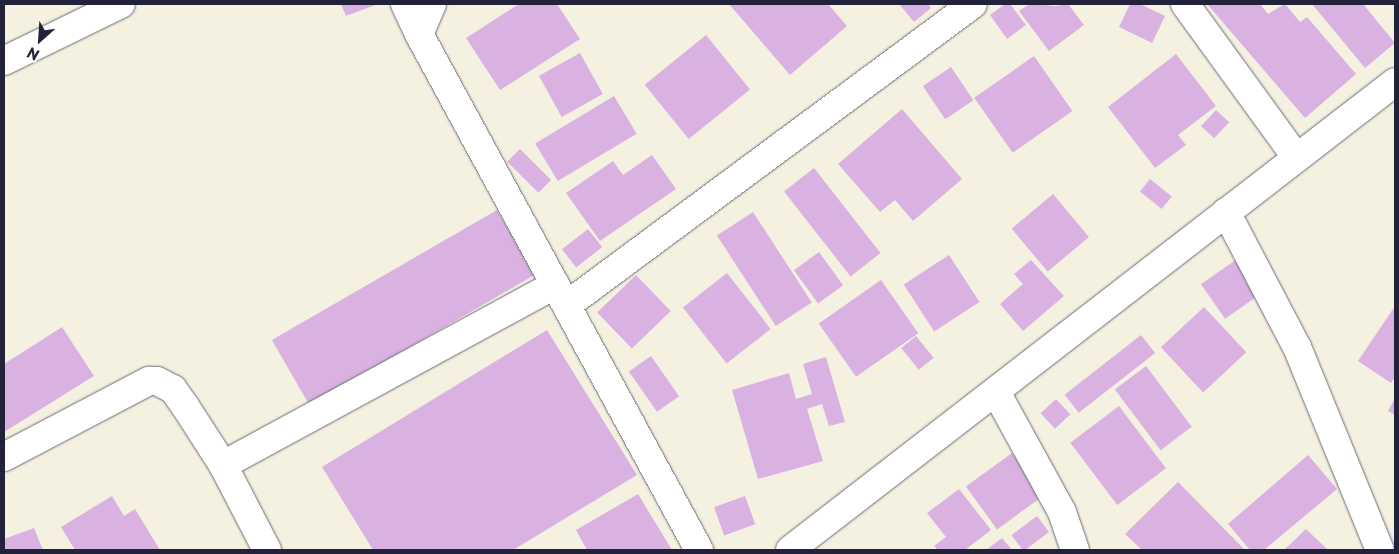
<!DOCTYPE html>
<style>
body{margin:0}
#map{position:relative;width:1399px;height:554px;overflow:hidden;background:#f5f1e1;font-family:"Playpen Sans",sans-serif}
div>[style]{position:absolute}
.building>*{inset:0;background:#d9b2e2;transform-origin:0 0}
.roads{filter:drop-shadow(0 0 1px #6c6a75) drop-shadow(0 0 1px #6c6a75)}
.minor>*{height:28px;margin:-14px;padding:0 14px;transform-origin:14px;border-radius:14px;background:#fff}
span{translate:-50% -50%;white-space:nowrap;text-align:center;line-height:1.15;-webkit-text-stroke:5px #fff;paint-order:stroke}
.frame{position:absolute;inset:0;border:5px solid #22223b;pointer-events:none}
.north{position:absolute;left:15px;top:15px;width:50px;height:50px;-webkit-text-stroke:4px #fff;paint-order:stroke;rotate:206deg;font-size:14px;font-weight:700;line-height:20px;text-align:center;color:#22223b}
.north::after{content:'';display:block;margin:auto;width:18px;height:22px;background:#22223b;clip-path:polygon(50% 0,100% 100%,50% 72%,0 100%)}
</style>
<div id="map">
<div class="building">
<i style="clip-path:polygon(341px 4px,378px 4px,346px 16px)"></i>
<i style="clip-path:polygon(519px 4px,557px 4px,580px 39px,500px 90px,466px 38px)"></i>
<i style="clip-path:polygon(729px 4px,828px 4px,847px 26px,790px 75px)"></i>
<i style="clip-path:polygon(899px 4px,928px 4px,931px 8px,914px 22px)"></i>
<i style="clip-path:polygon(1005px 4px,1010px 4px,1026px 25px,1007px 39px,990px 15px)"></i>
<i style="clip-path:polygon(1030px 4px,1056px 6px,1068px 4px,1084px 25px,1049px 51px,1019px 11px)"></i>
<i style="clip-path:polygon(1130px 4px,1140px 4px,1165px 16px,1152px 43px,1119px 27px)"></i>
<i style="clip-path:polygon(1207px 4px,1260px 4px,1268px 14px,1285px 4px,1300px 22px,1307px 17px,1356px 74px,1305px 118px)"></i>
<i style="clip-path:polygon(1312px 4px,1363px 4px,1395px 43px,1365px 68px)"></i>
<i style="left:706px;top:35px;width:70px;height:79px;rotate:51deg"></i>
<i style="left:580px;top:53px;width:47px;height:47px;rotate:61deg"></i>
<i style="clip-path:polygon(1176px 54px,1216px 106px,1178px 135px,1186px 145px,1155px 168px,1108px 107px)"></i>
<i style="left:1034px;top:56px;width:67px;height:73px;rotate:55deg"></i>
<i style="left:951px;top:67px;width:40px;height:34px;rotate:56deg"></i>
<i style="left:614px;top:96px;width:44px;height:92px;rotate:59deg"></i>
<i style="clip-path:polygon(902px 109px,962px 179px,913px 221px,895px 200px,880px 212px,838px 164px)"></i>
<i style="left:1216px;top:110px;width:18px;height:22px;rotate:43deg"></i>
<i style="left:520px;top:149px;width:44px;height:18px;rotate:45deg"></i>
<i style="clip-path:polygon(652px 155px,676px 189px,600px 241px,566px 193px,613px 161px,623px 175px)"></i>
<i style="left:814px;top:168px;width:108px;height:38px;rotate:52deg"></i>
<i style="left:1150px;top:179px;width:28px;height:16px;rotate:39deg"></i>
<i style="left:1053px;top:194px;width:56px;height:54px;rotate:50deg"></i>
<i style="left:497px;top:210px;width:75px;height:260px;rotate:60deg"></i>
<i style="left:753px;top:212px;width:108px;height:43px;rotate:57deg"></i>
<i style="left:588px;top:229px;width:23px;height:33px;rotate:52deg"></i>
<i style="left:819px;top:252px;width:41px;height:31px;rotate:54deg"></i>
<i style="left:949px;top:255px;width:56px;height:54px;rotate:57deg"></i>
<i style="left:1237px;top:259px;width:42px;height:44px;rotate:55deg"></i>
<i style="clip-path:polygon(1031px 260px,1064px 296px,1023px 331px,1000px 304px,1023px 284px,1014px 274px)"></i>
<i style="left:727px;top:273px;width:71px;height:56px;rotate:52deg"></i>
<i style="left:636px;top:275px;width:50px;height:54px;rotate:46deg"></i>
<i style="left:881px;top:280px;width:65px;height:76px;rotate:55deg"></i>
<i style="clip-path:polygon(1395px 306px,1395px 377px,1391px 383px,1358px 361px)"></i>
<i style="left:1204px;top:307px;width:62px;height:59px;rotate:47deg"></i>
<i style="clip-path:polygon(62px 327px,94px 376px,4px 432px,4px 364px)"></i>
<i style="clip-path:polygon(547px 330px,637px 475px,513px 550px,373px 550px,322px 467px)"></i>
<i style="left:1141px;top:335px;width:23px;height:97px;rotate:52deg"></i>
<i style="left:916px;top:336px;width:28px;height:19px;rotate:51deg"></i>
<i style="left:651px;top:356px;width:49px;height:27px;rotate:55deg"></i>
<i style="clip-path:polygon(826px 357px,845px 422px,829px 426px,822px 404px,807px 409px,823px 461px,758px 479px,732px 390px,789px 373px,796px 399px,812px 394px,803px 364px)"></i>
<i style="left:1146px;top:366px;width:76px;height:39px;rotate:53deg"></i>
<i style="clip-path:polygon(1395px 398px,1395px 415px,1388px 411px)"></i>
<i style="left:1056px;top:399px;width:21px;height:21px;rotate:47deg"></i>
<i style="left:1119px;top:406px;width:78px;height:61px;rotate:53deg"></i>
<i style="left:1012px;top:453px;width:53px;height:57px;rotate:54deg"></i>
<i style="clip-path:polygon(1308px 455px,1337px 489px,1264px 550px,1250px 550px,1228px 524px)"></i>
<i style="clip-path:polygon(1178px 482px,1245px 550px,1142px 550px,1125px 534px)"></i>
<i style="clip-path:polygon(959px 489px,991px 530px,965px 550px,938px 550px,934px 546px,946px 537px,927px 513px)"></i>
<i style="clip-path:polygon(638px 494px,672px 550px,587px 550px,576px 530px)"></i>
<i style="clip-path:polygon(112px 496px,124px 516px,135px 509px,160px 550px,75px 550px,61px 527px)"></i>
<i style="left:745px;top:496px;width:30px;height:33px;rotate:70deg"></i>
<i style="left:1037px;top:516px;width:20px;height:32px;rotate:53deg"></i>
<i style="clip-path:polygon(34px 528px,43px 550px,4px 550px,4px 539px)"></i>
<i style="clip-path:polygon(1306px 529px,1328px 550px,1284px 550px)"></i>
<i style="clip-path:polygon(1002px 538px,1012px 550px,986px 550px)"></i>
</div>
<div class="roads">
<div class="minor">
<i style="left:405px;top:4px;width:33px;rotate:65deg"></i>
<i style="left:432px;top:4px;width:33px;rotate:113deg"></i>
<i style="left:419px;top:34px;width:587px;rotate:61.51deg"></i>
<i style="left:1185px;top:4px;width:189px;rotate:54deg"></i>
<i style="left:4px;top:61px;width:130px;rotate:-26deg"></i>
<i style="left:1226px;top:212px;width:153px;rotate:62.3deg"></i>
<i style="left:1297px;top:347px;width:219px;rotate:67.8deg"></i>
<i style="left:567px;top:305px;width:505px;rotate:-36.55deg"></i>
<i style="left:996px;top:392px;width:137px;rotate:61.2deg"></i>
<i style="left:1062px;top:512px;width:40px;rotate:71.1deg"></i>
<i style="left:4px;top:457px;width:164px;rotate:-27.7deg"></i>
<i style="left:149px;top:381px;width:8px"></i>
<i style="left:157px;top:381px;width:18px;rotate:27deg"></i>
<i style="left:173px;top:389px;width:21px;rotate:55deg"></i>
<i style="left:185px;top:406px;width:70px;rotate:57.2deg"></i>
<i style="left:223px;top:465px;width:96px;rotate:62.6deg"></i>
<i style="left:223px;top:465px;width:378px;rotate:-28.5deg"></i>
<i style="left:790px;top:550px;width:765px;rotate:-37.72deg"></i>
</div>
</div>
<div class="frame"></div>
<div class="north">N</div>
</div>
